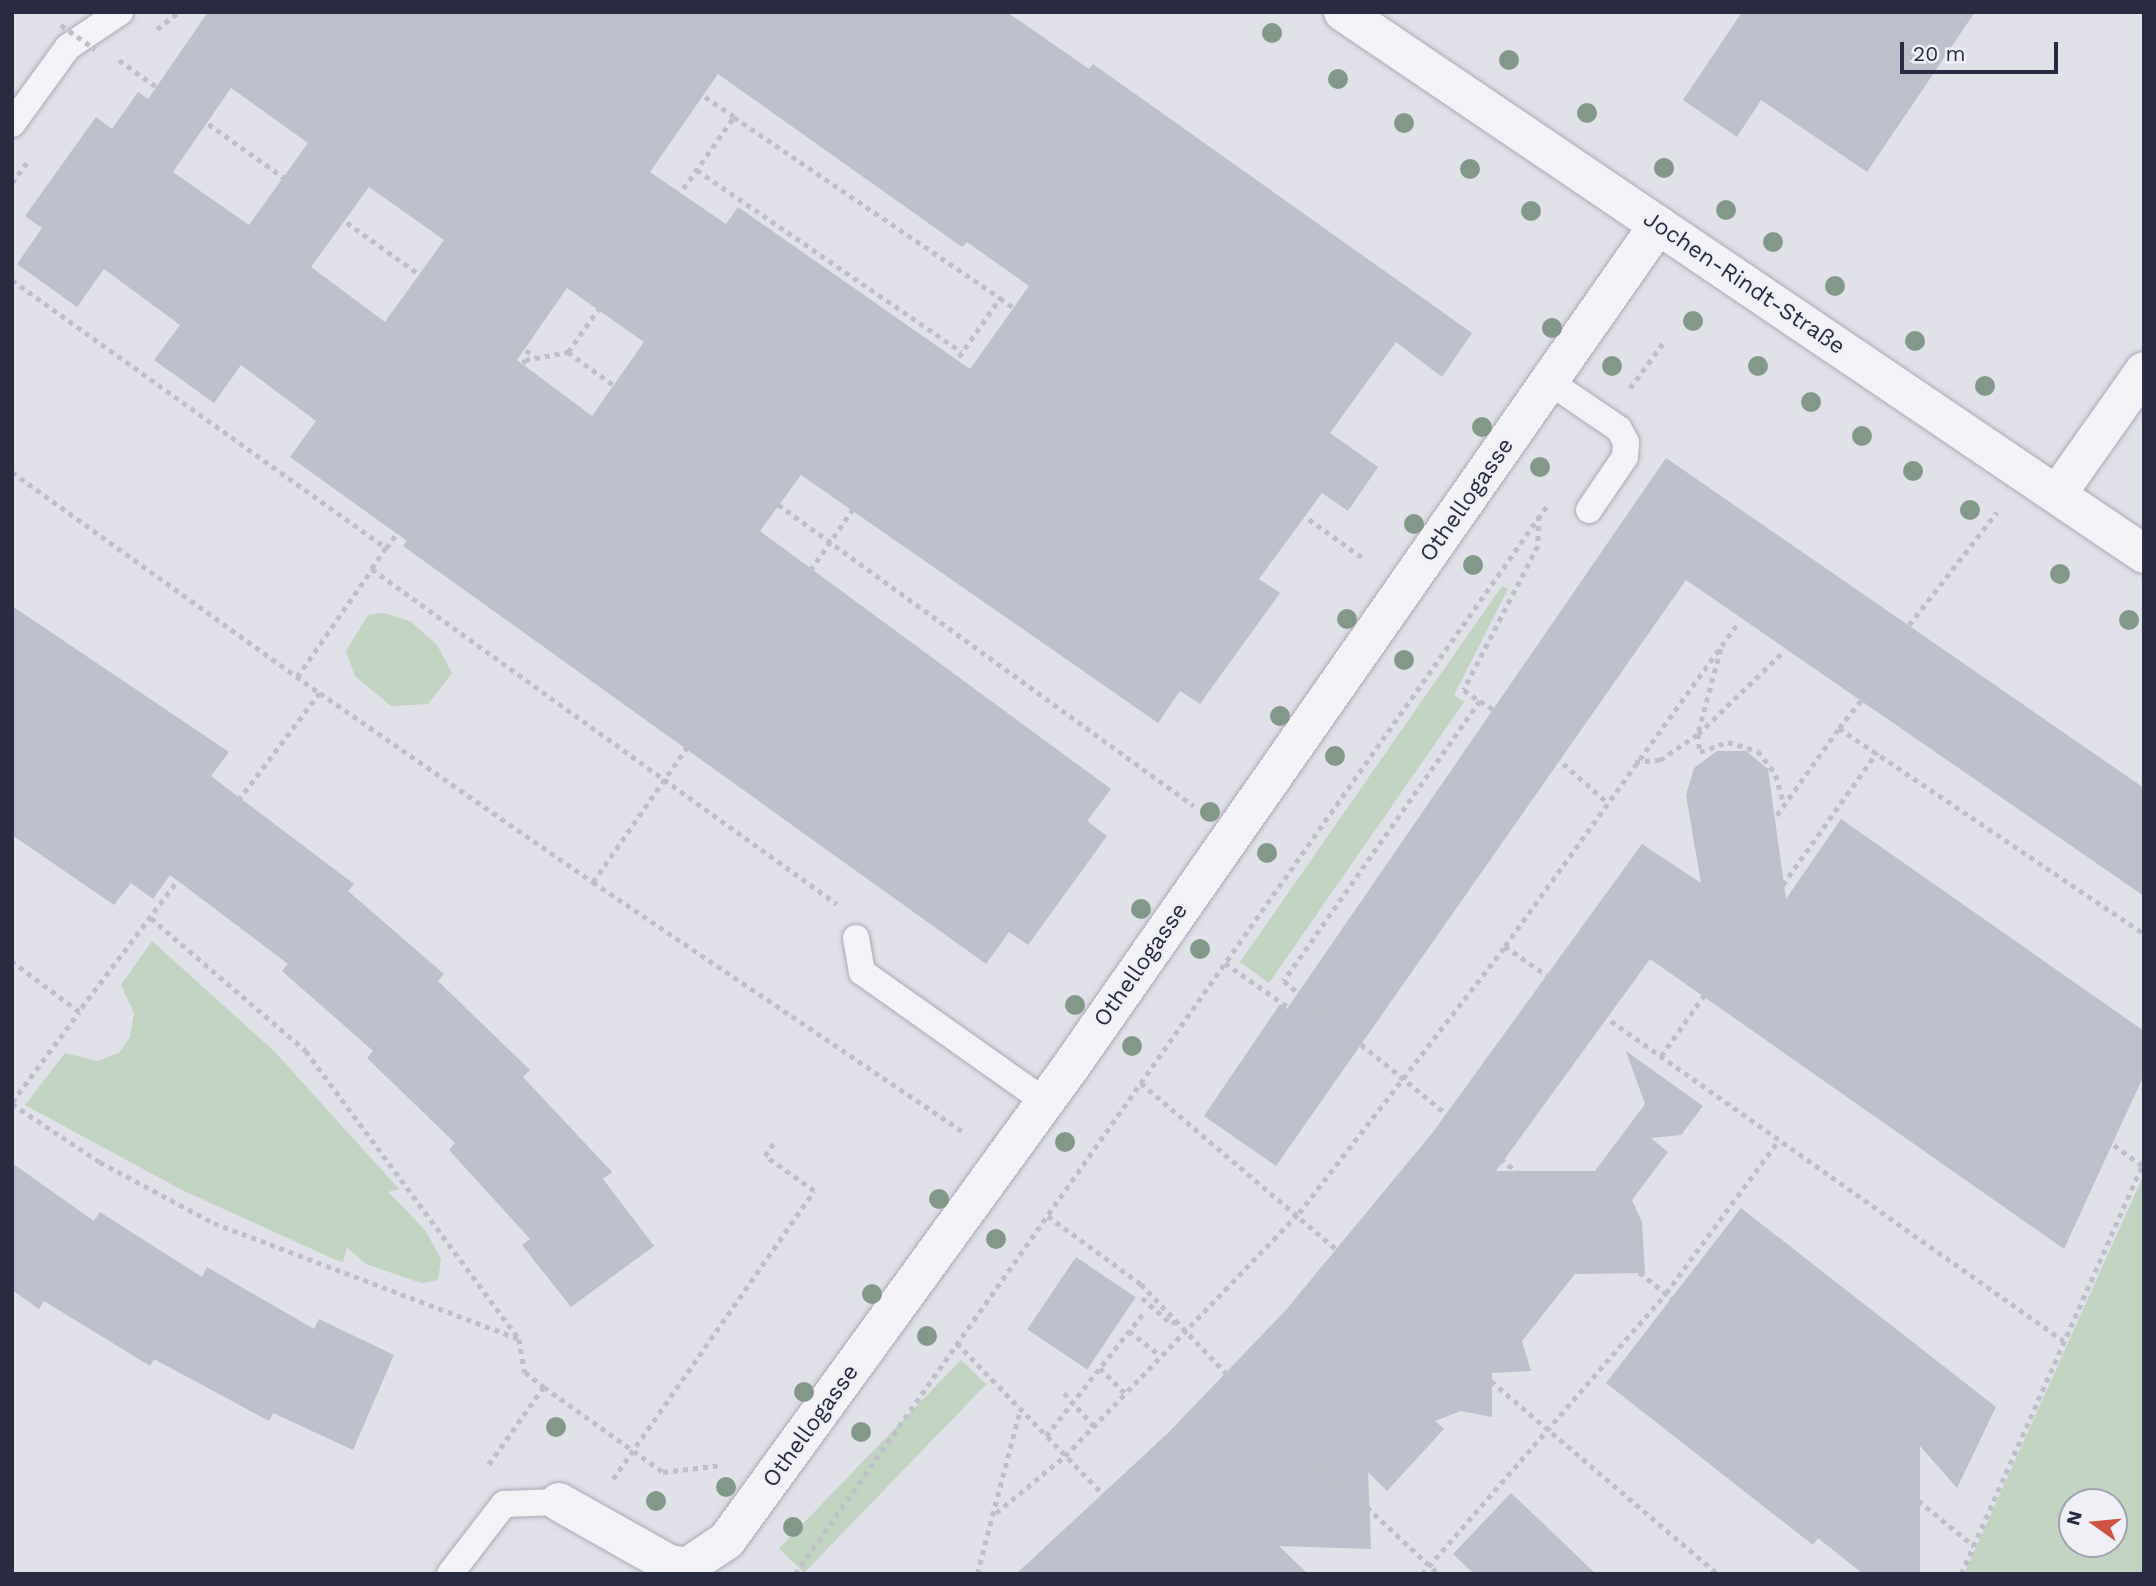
<!DOCTYPE html>
<meta charset="utf-8">
<style>
body{margin:0}
#map{position:relative;width:2156px;height:1586px;overflow:hidden;background:#e0e1e9;font-family:"Work Sans",sans-serif}
div>[style]{position:absolute}
.green>*{inset:0;background:#c1d3c1;transform-origin:0 0}
.building>*{inset:0;background:#bdbfcc;transform-origin:0 0}
.path>*{height:4.5px;margin-top:-2.25px;transform-origin:0;background:repeating-linear-gradient(90deg,#bebfc8 0 5px,transparent 0 10px)}
.roads{filter:drop-shadow(0 0 2px #a9aab7) drop-shadow(0 0 2px #a9aab7)}
.service>*{height:26px;margin:-13px;padding:0 13px;transform-origin:13px;border-radius:13px;background:#f3f3f7}
.minor>*{height:38px;margin:-19px;padding:0 19px;transform-origin:19px;border-radius:19px;background:#f3f3f7}
.path-bridge>*{height:4.5px;margin-top:-2.25px;transform-origin:0;background:repeating-linear-gradient(90deg,#bebfc8 0 5px,transparent 0 10px)}
.trees>*{width:20px;height:20px;margin:-10px;border-radius:50%;background:#829888}
span{translate:-50% -50%;white-space:nowrap;text-align:center;line-height:1.15;-webkit-text-stroke:5px #eff0f6;paint-order:stroke}
.street-label{font-size:23px;color:#282b41}
.frame{position:absolute;inset:0;border:14px solid #282b41;pointer-events:none}
.north{position:absolute;left:2058px;top:1488px;width:70px;height:70px;box-sizing:border-box;background:#eff0f6;border:2px solid #9fa1ae;border-radius:50%;rotate:285deg;font-size:19px;font-weight:700;line-height:28px;text-align:center;color:#282b41}
.north::after{content:'';display:block;margin:auto;width:24px;height:32px;background:#d05343;clip-path:polygon(50% 0,100% 100%,50% 72%,0 100%)}
.scale{position:absolute;left:1900px;top:42px;width:158px;height:32px;box-sizing:border-box;border:4px solid #282b41;border-top:0;padding-left:9px;font-size:21px;line-height:24px;white-space:nowrap;color:#282b41;-webkit-text-stroke:5px #eff0f6;paint-order:stroke}
</style>
<div id="map">
<div class="green">
<i style="clip-path:polygon(1502px 586px,1508px 589px,1454px 695px,1464px 702px,1269px 983px,1240px 962px)"></i>
<i style="clip-path:polygon(384px 613px,410px 621px,437px 645px,452px 673px,428px 704px,391px 706px,355px 676px,346px 651px,368px 615px)"></i>
<i style="clip-path:polygon(152px 941px,273px 1050px,399px 1189px,388px 1192px,425px 1230px,441px 1259px,438px 1280px,421px 1283px,366px 1264px,347px 1247px,343px 1262px,336px 1260px,182px 1190px,25px 1105px,65px 1053px,97px 1061px,119px 1053px,130px 1037px,134px 1013px,121px 985px)"></i>
<i style="clip-path:polygon(evenodd,2144px 1174px,2144px 1574px,1964px 1574px,2144px 1174px,2114px 1502px,2114px 1544px,2072px 1544px,2072px 1502px,2114px 1502px)"></i>
<i style="left:961px;top:1360px;width:35px;height:262px;rotate:44deg"></i>
</div>
<div class="building">
<i style="clip-path:polygon(evenodd,208px 12px,1007px 12px,1089px 69px,1093px 64px,1472px 333px,1442px 377px,1396px 342px,1330px 433px,1378px 467px,1348px 511px,1322px 493px,1259px 579px,1280px 593px,1200px 704px,1180px 691px,1158px 723px,801px 475px,760px 531px,1111px 789px,1087px 821px,1107px 836px,1028px 945px,1009px 932px,986px 964px,403px 546px,407px 541px,290px 457px,316px 421px,241px 365px,214px 403px,154px 360px,180px 325px,104px 269px,77px 307px,17px 264px,42px 228px,25px 216px,96px 117px,112px 129px,138px 92px,148px 99px,208px 12px,718px 74px,962px 247px,967px 242px,1029px 286px,970px 369px,738px 207px,726px 224px,650px 172px,718px 74px,208px 12px,231px 88px,308px 143px,249px 225px,173px 172px,231px 88px,208px 12px,369px 187px,444px 240px,385px 322px,311px 267px,369px 187px,208px 12px,567px 288px,644px 342px,592px 416px,517px 360px,567px 288px)"></i>
<i style="clip-path:polygon(1742px 12px,1975px 12px,1867px 172px,1761px 100px,1737px 137px,1683px 100px)"></i>
<i style="clip-path:polygon(1666px 458px,2144px 788px,2144px 896px,1686px 580px,1276px 1166px,1204px 1116px,1280px 1004px,1287px 1009px)"></i>
<i style="clip-path:polygon(12px 606px,229px 752px,211px 776px,354px 884px,348px 891px,444px 974px,438px 981px,530px 1070px,523px 1077px,612px 1172px,603px 1179px,654px 1246px,571px 1307px,522px 1245px,530px 1239px,449px 1150px,455px 1143px,367px 1058px,373px 1051px,282px 971px,288px 964px,170px 875px,153px 899px,131px 883px,114px 905px,12px 835px)"></i>
<i style="clip-path:polygon(1717px 751px,1746px 751px,1768px 769px,1786px 899px,1841px 819px,2144px 1031px,2144px 1075px,2064px 1249px,1650px 959px,1496px 1171px,1595px 1171px,1645px 1104px,1626px 1051px,1703px 1106px,1681px 1135px,1651px 1138px,1668px 1152px,1632px 1200px,1642px 1222px,1645px 1273px,1575px 1274px,1522px 1341px,1531px 1371px,1492px 1373px,1492px 1417px,1461px 1411px,1435px 1421px,1444px 1429px,1387px 1491px,1368px 1472px,1371px 1549px,1279px 1546px,1308px 1574px,1016px 1574px,1168px 1433px,1285px 1311px,1433px 1132px,1642px 844px,1701px 883px,1686px 795px,1694px 768px)"></i>
<i style="clip-path:polygon(12px 1163px,94px 1221px,100px 1212px,202px 1277px,207px 1267px,314px 1329px,319px 1319px,394px 1355px,353px 1450px,273px 1413px,269px 1421px,154px 1359px,150px 1366px,44px 1301px,39px 1309px,12px 1290px)"></i>
<i style="clip-path:polygon(1741px 1208px,1996px 1407px,1957px 1488px,1920px 1446px,1920px 1574px,1863px 1574px,1818px 1538px,1813px 1545px,1606px 1383px)"></i>
<i style="left:1076px;top:1257px;width:72px;height:87px;rotate:34deg"></i>
<i style="clip-path:polygon(1511px 1493px,1550px 1530px,1596px 1574px,1474px 1574px,1453px 1554px)"></i>
</div>
<div class="path">
<i style="left:157px;top:29px;width:28px;rotate:-38deg"></i>
<i style="left:119px;top:60px;width:511px;rotate:35.52deg"></i>
<i style="left:734px;top:117px;width:322px;rotate:34.2deg"></i>
<i style="left:697px;top:170px;width:321px;rotate:34.5deg"></i>
<i style="left:12px;top:183px;width:26px;rotate:-54deg"></i>
<i style="left:12px;top:280px;width:460px;rotate:35.6deg"></i>
<i style="left:386px;top:548px;width:25px;rotate:124deg"></i>
<i style="left:372px;top:569px;width:573px;rotate:35.77deg"></i>
<i style="left:568px;top:352px;width:773px;rotate:35.95deg"></i>
<i style="left:1630px;top:388px;width:56px;rotate:-53.7deg"></i>
<i style="left:12px;top:472px;width:379px;rotate:35.7deg"></i>
<i style="left:320px;top:693px;width:400px;rotate:127.1deg"></i>
<i style="left:79px;top:1012px;width:84px;rotate:-143.3deg"></i>
<i style="left:1539px;top:516px;width:30px;rotate:92deg"></i>
<i style="left:1538px;top:546px;width:162px;rotate:117.2deg"></i>
<i style="left:1464px;top:690px;width:19px;rotate:35deg"></i>
<i style="left:1480px;top:701px;width:342px;rotate:125deg"></i>
<i style="left:1284px;top:981px;width:892px;rotate:39.31deg"></i>
<i style="left:386px;top:548px;width:234px;rotate:-53.5deg"></i>
<i style="left:525px;top:360px;width:44px;rotate:-10.5deg"></i>
<i style="left:568px;top:352px;width:288px;rotate:-54.8deg"></i>
<i style="left:734px;top:117px;width:187px;rotate:-145.9deg"></i>
<i style="left:1909px;top:625px;width:143px;rotate:-52.1deg"></i>
<i style="left:1721px;top:649px;width:88px;rotate:105.1deg"></i>
<i style="left:1698px;top:734px;width:18px;rotate:84deg"></i>
<i style="left:1700px;top:752px;width:30px;rotate:-20deg"></i>
<i style="left:1728px;top:742px;width:31px;rotate:17deg"></i>
<i style="left:1758px;top:751px;width:30px;rotate:53deg"></i>
<i style="left:1776px;top:775px;width:30px;rotate:75deg"></i>
<i style="left:297px;top:677px;width:131px;rotate:-55.2deg"></i>
<i style="left:320px;top:693px;width:332px;rotate:34.7deg"></i>
<i style="left:593px;top:882px;width:712px;rotate:-55.13deg"></i>
<i style="left:1000px;top:298px;width:450px;rotate:35.6deg"></i>
<i style="left:1480px;top:701px;width:17px;rotate:33deg"></i>
<i style="left:1839px;top:728px;width:58px;rotate:-51.3deg"></i>
<i style="left:1541px;top:744px;width:88px;rotate:41.3deg"></i>
<i style="left:1635px;top:762px;width:25px;rotate:-5deg"></i>
<i style="left:1660px;top:760px;width:46px;rotate:-34.4deg"></i>
<i style="left:1698px;top:734px;width:117px;rotate:-44deg"></i>
<i style="left:593px;top:882px;width:450px;rotate:34deg"></i>
<i style="left:1712px;top:883px;width:58px;rotate:34.5deg"></i>
<i style="left:151px;top:918px;width:204px;rotate:40.6deg"></i>
<i style="left:306px;top:1051px;width:358px;rotate:53.5deg"></i>
<i style="left:1505px;top:946px;width:684px;rotate:35.25deg"></i>
<i style="left:1225px;top:963px;width:108px;rotate:34.9deg"></i>
<i style="left:1314px;top:1025px;width:15px;rotate:-58deg"></i>
<i style="left:1661px;top:1056px;width:373px;rotate:-54.6deg"></i>
<i style="left:1141px;top:1083px;width:758px;rotate:40.4deg"></i>
<i style="left:12px;top:1102px;width:112px;rotate:-53.3deg"></i>
<i style="left:12px;top:1104px;width:105px;rotate:33.4deg"></i>
<i style="left:100px;top:1162px;width:129px;rotate:28.2deg"></i>
<i style="left:214px;top:1223px;width:326px;rotate:20.8deg"></i>
<i style="left:519px;top:1339px;width:34px;rotate:80deg"></i>
<i style="left:525px;top:1372px;width:24px;rotate:38deg"></i>
<i style="left:544px;top:1387px;width:97px;rotate:125.3deg"></i>
<i style="left:2142px;top:1166px;width:501px;rotate:-144.09deg"></i>
<i style="left:1736px;top:872px;width:177px;rotate:-54.4deg"></i>
<i style="left:1839px;top:728px;width:368px;rotate:34deg"></i>
<i style="left:1048px;top:1216px;width:115px;rotate:36.2deg"></i>
<i style="left:1141px;top:1284px;width:158px;rotate:46.3deg"></i>
<i style="left:1250px;top:1398px;width:258px;rotate:43deg"></i>
<i style="left:1142px;top:1298px;width:40px;rotate:41deg"></i>
<i style="left:1172px;top:1324px;width:8px;rotate:-40deg"></i>
<i style="left:1129px;top:1331px;width:39px;rotate:38deg"></i>
<i style="left:957px;top:1343px;width:321px;rotate:46deg"></i>
<i style="left:1100px;top:1368px;width:35px;rotate:45deg"></i>
<i style="left:544px;top:1387px;width:146px;rotate:35.5deg"></i>
<i style="left:663px;top:1472px;width:59px;rotate:-6.8deg"></i>
<i style="left:1064px;top:1393px;width:45px;rotate:47.7deg"></i>
<i style="left:1046px;top:1436px;width:159px;rotate:-51.6deg"></i>
<i style="left:1314px;top:1468px;width:27px;rotate:42deg"></i>
<i style="left:1334px;top:1486px;width:7px;rotate:-45deg"></i>
<i style="left:613px;top:1479px;width:351px;rotate:-55.1deg"></i>
<i style="left:814px;top:1191px;width:60px;rotate:-144.5deg"></i>
<i style="left:765px;top:1156px;width:20px;rotate:-57deg"></i>
<i style="left:996px;top:1513px;width:89px;rotate:-39.6deg"></i>
<i style="left:1065px;top:1456px;width:337px;rotate:-46.1deg"></i>
<i style="left:1299px;top:1213px;width:337px;rotate:-52.3deg"></i>
<i style="left:1505px;top:946px;width:397px;rotate:-54.2deg"></i>
<i style="left:795px;top:1574px;width:1308px;rotate:-54.86deg"></i>
<i style="left:977px;top:1574px;width:170px;rotate:-75.3deg"></i>
<i style="left:1422px;top:1574px;width:372px;rotate:-49deg"></i>
<i style="left:1666px;top:1293px;width:190px;rotate:-53.6deg"></i>
<i style="left:1961px;top:1574px;width:452px;rotate:-66.1deg"></i>
<i style="left:2141px;top:1574px;width:6px;rotate:-59deg"></i>
</div>
<div class="roads">
<div class="service">
<i style="left:12px;top:124px;width:95px;rotate:-54deg"></i>
<i style="left:68px;top:47px;width:63px;rotate:-33.9deg"></i>
<i style="left:1550px;top:382px;width:83px;rotate:34.3deg"></i>
<i style="left:1619px;top:429px;width:15px;rotate:62deg"></i>
<i style="left:1626px;top:442px;width:15px;rotate:94deg"></i>
<i style="left:1625px;top:457px;width:64px;rotate:124.2deg"></i>
<i style="left:856px;top:938px;width:35px;rotate:80deg"></i>
<i style="left:862px;top:972px;width:223px;rotate:35.3deg"></i>
<i style="left:450px;top:1574px;width:88px;rotate:-52.4deg"></i>
<i style="left:504px;top:1504px;width:55px;rotate:-2.1deg"></i>
</div>
<div class="minor">
<i style="left:1343px;top:12px;width:967px;rotate:34.08deg"></i>
<i style="left:2058px;top:493px;width:149px;rotate:-54.8deg"></i>
<i style="left:559px;top:1502px;width:126px;rotate:29.4deg"></i>
<i style="left:669px;top:1564px;width:18px;rotate:9deg"></i>
<i style="left:687px;top:1567px;width:48px;rotate:-34deg"></i>
<i style="left:727px;top:1540px;width:582px;rotate:-54.02deg"></i>
<i style="left:1069px;top:1069px;width:1029px;rotate:-55.09deg"></i>
</div>
</div>
<div class="path-bridge">
<i style="left:61px;top:25px;width:42px;rotate:35.2deg"></i>
</div>
<div class="trees">
<i style="left:1272px;top:33px"></i>
<i style="left:1509px;top:60px"></i>
<i style="left:1338px;top:79px"></i>
<i style="left:1587px;top:113px"></i>
<i style="left:1404px;top:123px"></i>
<i style="left:1664px;top:168px"></i>
<i style="left:1470px;top:169px"></i>
<i style="left:1726px;top:210px"></i>
<i style="left:1531px;top:211px"></i>
<i style="left:1773px;top:242px"></i>
<i style="left:1835px;top:286px"></i>
<i style="left:1693px;top:321px"></i>
<i style="left:1552px;top:328px"></i>
<i style="left:1915px;top:341px"></i>
<i style="left:1612px;top:366px"></i>
<i style="left:1758px;top:366px"></i>
<i style="left:1985px;top:386px"></i>
<i style="left:1811px;top:402px"></i>
<i style="left:1482px;top:427px"></i>
<i style="left:1862px;top:436px"></i>
<i style="left:1540px;top:467px"></i>
<i style="left:1913px;top:471px"></i>
<i style="left:1970px;top:510px"></i>
<i style="left:1414px;top:524px"></i>
<i style="left:1473px;top:565px"></i>
<i style="left:2060px;top:574px"></i>
<i style="left:1347px;top:619px"></i>
<i style="left:2129px;top:620px"></i>
<i style="left:1404px;top:660px"></i>
<i style="left:1280px;top:716px"></i>
<i style="left:1335px;top:756px"></i>
<i style="left:1210px;top:812px"></i>
<i style="left:1267px;top:853px"></i>
<i style="left:1141px;top:909px"></i>
<i style="left:1200px;top:949px"></i>
<i style="left:1075px;top:1005px"></i>
<i style="left:1132px;top:1046px"></i>
<i style="left:1065px;top:1142px"></i>
<i style="left:939px;top:1199px"></i>
<i style="left:996px;top:1239px"></i>
<i style="left:872px;top:1294px"></i>
<i style="left:927px;top:1336px"></i>
<i style="left:804px;top:1392px"></i>
<i style="left:556px;top:1427px"></i>
<i style="left:861px;top:1432px"></i>
<i style="left:726px;top:1487px"></i>
<i style="left:656px;top:1501px"></i>
<i style="left:793px;top:1527px"></i>
</div>
<div class="street-label">
<span style="left:1744px;top:283px;rotate:34deg">Jochen-Rindt-Straße</span>
<span style="left:1467px;top:500px;rotate:-55deg">Othellogasse</span>
<span style="left:1141px;top:965px;rotate:-55deg">Othellogasse</span>
<span style="left:811px;top:1426px;rotate:-54deg">Othellogasse</span>
</div>
<div class="frame"></div>
<div class="north">N</div>
<div class="scale">20 m</div>
</div>
